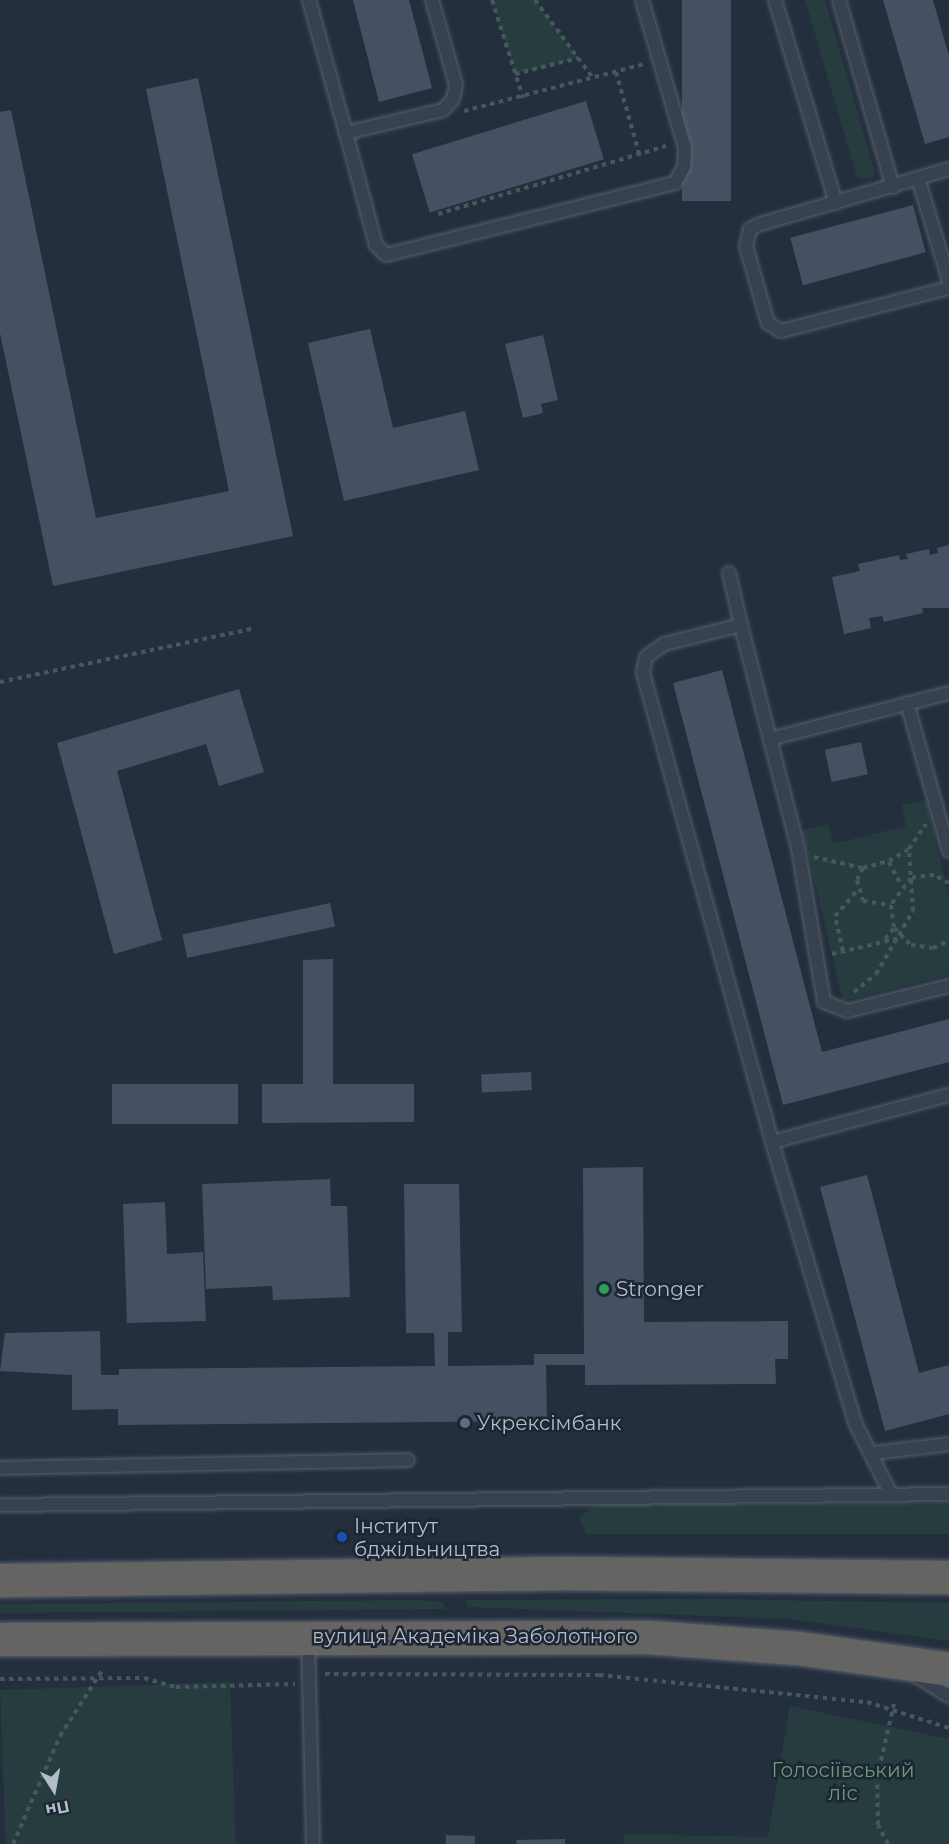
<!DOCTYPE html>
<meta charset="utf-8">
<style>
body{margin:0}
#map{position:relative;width:949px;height:1844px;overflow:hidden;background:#242f3e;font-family:Montserrat,sans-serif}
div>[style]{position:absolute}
.green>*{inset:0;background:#263c3f;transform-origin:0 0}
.building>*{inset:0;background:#455162;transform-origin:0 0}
.path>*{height:4px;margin-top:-2px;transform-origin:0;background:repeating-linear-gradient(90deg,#44595c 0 4.5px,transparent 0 9px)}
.roads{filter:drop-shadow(0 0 2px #565f6c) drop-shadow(0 0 2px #565f6c)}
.service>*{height:12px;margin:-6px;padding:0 6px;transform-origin:6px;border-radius:6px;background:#38414e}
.trunk>*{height:33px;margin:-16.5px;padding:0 16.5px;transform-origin:16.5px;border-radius:16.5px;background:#656462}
.dots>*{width:16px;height:16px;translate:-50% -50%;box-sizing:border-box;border:3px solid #1d2633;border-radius:50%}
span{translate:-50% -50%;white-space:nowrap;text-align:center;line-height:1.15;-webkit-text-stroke:5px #1d2633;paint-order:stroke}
.poi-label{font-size:20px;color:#b4bcc9}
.left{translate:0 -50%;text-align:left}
.street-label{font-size:20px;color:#b4bcc9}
.park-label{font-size:20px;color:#6b9a76}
.north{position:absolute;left:24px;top:1760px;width:60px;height:60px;-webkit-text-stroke:4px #1d2633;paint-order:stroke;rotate:169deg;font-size:16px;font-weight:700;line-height:24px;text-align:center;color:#b4bcc9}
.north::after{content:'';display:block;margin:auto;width:21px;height:27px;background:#b4bcc9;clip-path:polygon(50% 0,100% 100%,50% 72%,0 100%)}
</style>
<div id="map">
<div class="green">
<i style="clip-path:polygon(492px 0,535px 0,578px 58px,515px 74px)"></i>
<i style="clip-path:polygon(805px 0,825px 0,875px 172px,872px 179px,857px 177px)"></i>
<i style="clip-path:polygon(926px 800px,949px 896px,949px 975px,843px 1001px,802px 830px,828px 824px,833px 844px,906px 826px,902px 805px)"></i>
<i style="clip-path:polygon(949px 1502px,949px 1534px,586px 1534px,579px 1518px,593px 1505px)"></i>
<i style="clip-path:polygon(724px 1599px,949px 1603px,949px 1641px,791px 1619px,468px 1607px,465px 1600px)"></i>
<i style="clip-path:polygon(414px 1600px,443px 1602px,445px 1609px,0 1613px,0 1604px)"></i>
<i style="left:230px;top:1682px;width:162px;height:230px;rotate:88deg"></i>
<i style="clip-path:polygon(790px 1706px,949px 1739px,949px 1844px,624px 1844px,623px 1834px,768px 1837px)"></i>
</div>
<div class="building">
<i style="clip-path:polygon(353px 0,409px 0,432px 88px,379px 102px)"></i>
<i style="left:682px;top:0;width:49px;height:201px"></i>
<i style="clip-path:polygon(883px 0,933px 0,949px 56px,949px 137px,925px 144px)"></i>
<i style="clip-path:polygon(198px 78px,293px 536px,53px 586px,0 333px,0 112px,11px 110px,96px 518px,229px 491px,146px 89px)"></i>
<i style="left:586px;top:101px;width:61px;height:182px;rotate:73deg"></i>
<i style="left:913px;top:205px;width:49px;height:127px;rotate:75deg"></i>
<i style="clip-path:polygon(370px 329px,393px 428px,465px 411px,479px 470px,344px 501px,308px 343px)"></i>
<i style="clip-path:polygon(543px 335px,558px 400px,541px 404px,543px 413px,523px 418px,505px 344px)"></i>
<i style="clip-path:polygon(949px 545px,949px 608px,922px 608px,923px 613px,884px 622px,882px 616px,869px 618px,871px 628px,844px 634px,832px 577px,860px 571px,858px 564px,899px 555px,900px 560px,908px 559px,906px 554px,929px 549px,930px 555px,938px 553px,937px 548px)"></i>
<i style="clip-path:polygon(722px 670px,822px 1052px,949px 1019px,949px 1062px,783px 1105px,673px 683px)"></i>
<i style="clip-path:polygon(239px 689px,264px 772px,219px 786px,206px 744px,117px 771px,162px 940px,114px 954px,57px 743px)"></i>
<i style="left:861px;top:742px;width:33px;height:37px;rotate:78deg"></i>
<i style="left:330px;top:903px;width:24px;height:151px;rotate:78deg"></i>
<i style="clip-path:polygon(333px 959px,333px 1084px,414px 1084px,414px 1122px,262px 1123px,262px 1084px,303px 1084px,303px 960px)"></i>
<i style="left:531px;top:1072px;width:18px;height:50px;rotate:87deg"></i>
<i style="left:238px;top:1084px;width:40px;height:126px;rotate:90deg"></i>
<i style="clip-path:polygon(643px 1167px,644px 1322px,788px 1321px,788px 1359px,775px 1359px,776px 1384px,585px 1385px,585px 1365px,546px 1365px,547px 1421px,118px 1425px,118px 1409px,72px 1410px,72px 1375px,0 1371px,5px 1333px,100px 1331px,101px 1375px,119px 1375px,119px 1369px,435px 1366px,434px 1333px,406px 1333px,404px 1184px,459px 1184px,462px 1332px,448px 1332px,448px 1366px,534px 1365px,534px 1354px,584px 1354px,583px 1168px)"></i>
<i style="clip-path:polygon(867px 1175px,919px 1373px,949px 1365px,949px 1414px,885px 1431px,820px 1187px)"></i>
<i style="clip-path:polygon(330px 1179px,331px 1206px,347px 1206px,350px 1297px,273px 1300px,272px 1286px,206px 1289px,202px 1184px)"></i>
<i style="clip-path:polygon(165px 1202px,167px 1254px,203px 1252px,206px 1321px,127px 1323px,123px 1204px)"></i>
<i style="left:446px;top:1835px;width:29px;height:9px;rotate:2deg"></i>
<i style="clip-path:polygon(565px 1839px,565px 1844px,517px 1844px,516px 1840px)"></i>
</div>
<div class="path">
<i style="left:492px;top:0;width:103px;rotate:72.4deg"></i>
<i style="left:535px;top:0;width:97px;rotate:53.4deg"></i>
<i style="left:616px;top:72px;width:88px;rotate:74.2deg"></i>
<i style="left:515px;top:74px;width:65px;rotate:-14.3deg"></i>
<i style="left:464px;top:111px;width:186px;rotate:-14.6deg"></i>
<i style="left:438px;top:214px;width:238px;rotate:-16.6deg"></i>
<i style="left:0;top:682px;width:258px;rotate:-11.9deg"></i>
<i style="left:814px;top:857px;width:50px;rotate:12.7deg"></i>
<i style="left:863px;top:868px;width:27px;rotate:-15deg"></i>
<i style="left:889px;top:861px;width:23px;rotate:-31deg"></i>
<i style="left:909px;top:849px;width:30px;rotate:-56deg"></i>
<i style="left:889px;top:862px;width:26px;rotate:62deg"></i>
<i style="left:863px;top:868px;width:13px;rotate:117deg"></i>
<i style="left:857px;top:880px;width:22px;rotate:74deg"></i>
<i style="left:863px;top:901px;width:28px;rotate:8deg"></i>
<i style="left:949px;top:883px;width:17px;rotate:-152deg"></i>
<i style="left:934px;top:875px;width:23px;rotate:173deg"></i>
<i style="left:911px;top:878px;width:34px;rotate:127deg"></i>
<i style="left:891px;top:905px;width:23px;rotate:83deg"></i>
<i style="left:894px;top:928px;width:24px;rotate:45deg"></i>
<i style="left:911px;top:945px;width:22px;rotate:8deg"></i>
<i style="left:933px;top:948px;width:17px;rotate:-24deg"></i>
<i style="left:885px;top:939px;width:14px;rotate:-51deg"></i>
<i style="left:843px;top:951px;width:36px;rotate:-103deg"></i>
<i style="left:835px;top:916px;width:35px;rotate:-49deg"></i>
<i style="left:832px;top:954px;width:70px;rotate:-13.2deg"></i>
<i style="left:854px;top:992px;width:28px;rotate:-39deg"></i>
<i style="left:876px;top:974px;width:73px;rotate:-59.6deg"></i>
<i style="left:913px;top:911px;width:62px;rotate:-93.7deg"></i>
<i style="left:325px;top:1674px;width:274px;rotate:0.2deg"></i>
<i style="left:599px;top:1675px;width:269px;rotate:5.8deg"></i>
<i style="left:867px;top:1702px;width:86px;rotate:17.6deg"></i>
<i style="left:0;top:1679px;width:144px;rotate:-0.4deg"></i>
<i style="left:144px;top:1678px;width:33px;rotate:16deg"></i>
<i style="left:176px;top:1687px;width:119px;rotate:-1.4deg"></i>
<i style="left:13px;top:1844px;width:118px;rotate:-66.5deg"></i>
<i style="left:60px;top:1736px;width:80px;rotate:-57.3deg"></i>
<i style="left:888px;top:1844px;width:21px;rotate:-118deg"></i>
<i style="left:878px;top:1825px;width:47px;rotate:-91.2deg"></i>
<i style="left:877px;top:1778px;width:76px;rotate:-77.1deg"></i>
</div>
<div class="roads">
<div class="service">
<i style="left:309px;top:0;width:138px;rotate:74.5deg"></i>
<i style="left:432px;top:0;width:88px;rotate:74.2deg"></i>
<i style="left:456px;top:85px;width:14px;rotate:102deg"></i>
<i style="left:453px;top:99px;width:15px;rotate:132deg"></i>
<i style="left:443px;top:110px;width:100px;rotate:166.7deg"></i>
<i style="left:346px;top:133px;width:116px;rotate:75deg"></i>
<i style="left:376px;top:245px;width:14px;rotate:45deg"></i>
<i style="left:386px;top:255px;width:298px;rotate:-14deg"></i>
<i style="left:675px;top:183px;width:18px;rotate:-61deg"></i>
<i style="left:684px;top:167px;width:19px;rotate:-87deg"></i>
<i style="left:685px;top:148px;width:154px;rotate:-106.2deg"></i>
<i style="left:775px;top:0;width:212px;rotate:73.3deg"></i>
<i style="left:839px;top:0;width:195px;rotate:73.9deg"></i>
<i style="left:949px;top:169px;width:199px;rotate:163.7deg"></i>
<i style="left:758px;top:225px;width:9px;rotate:153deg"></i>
<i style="left:750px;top:229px;width:17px;rotate:103deg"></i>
<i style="left:746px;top:246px;width:80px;rotate:74.1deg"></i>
<i style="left:768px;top:323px;width:15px;rotate:32deg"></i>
<i style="left:781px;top:331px;width:173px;rotate:-14.4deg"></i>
<i style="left:918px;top:178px;width:108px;rotate:73.2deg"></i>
<i style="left:729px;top:573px;width:53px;rotate:77deg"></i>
<i style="left:949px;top:693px;width:185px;rotate:165.6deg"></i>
<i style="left:770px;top:739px;width:118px;rotate:-104.3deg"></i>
<i style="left:741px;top:625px;width:79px;rotate:166.1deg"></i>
<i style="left:664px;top:644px;width:22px;rotate:144deg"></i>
<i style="left:646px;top:657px;width:16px;rotate:101deg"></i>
<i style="left:643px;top:673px;width:486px;rotate:74.6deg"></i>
<i style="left:772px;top:1142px;width:183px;rotate:-14.9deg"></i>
<i style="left:907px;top:703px;width:154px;rotate:74.2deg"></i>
<i style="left:770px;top:739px;width:113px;rotate:75.6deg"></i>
<i style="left:798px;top:848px;width:156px;rotate:80.4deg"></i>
<i style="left:824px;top:1002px;width:25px;rotate:21deg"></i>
<i style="left:847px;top:1011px;width:105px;rotate:-13.8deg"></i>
<i style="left:772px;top:1142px;width:293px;rotate:73.5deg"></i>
<i style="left:855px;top:1423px;width:80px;rotate:63.1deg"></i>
<i style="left:874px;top:1453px;width:76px;rotate:-6.8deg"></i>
<i style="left:0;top:1468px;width:408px;rotate:-1.1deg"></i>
<i style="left:0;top:1505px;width:949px;rotate:-0.66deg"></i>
<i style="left:308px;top:1639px;width:205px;rotate:88.6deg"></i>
<i style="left:915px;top:1675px;width:40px;rotate:32deg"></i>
</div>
<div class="trunk">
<i style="left:0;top:1580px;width:564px;rotate:-0.71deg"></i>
<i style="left:564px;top:1573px;width:385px;rotate:0.6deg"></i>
<i style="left:0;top:1639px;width:648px;rotate:-0.18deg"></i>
<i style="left:648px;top:1637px;width:150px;rotate:4.2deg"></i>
<i style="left:798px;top:1648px;width:152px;rotate:7.9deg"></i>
</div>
</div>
<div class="dots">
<i style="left:604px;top:1289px;background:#2e9e5b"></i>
<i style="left:465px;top:1423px;background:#5c6f8a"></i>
<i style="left:342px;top:1537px;background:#1a4fb4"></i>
</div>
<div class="poi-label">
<span class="left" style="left:616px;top:1289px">Stronger</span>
<span class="left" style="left:477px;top:1423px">Укрексімбанк</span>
<span class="left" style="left:354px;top:1538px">Інститут<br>бджільництва</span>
</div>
<div class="street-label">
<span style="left:475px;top:1636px">вулиця Академіка Заболотного</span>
</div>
<div class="park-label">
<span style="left:843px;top:1782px">Голосіївський<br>ліс</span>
</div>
<div class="north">Пн</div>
</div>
